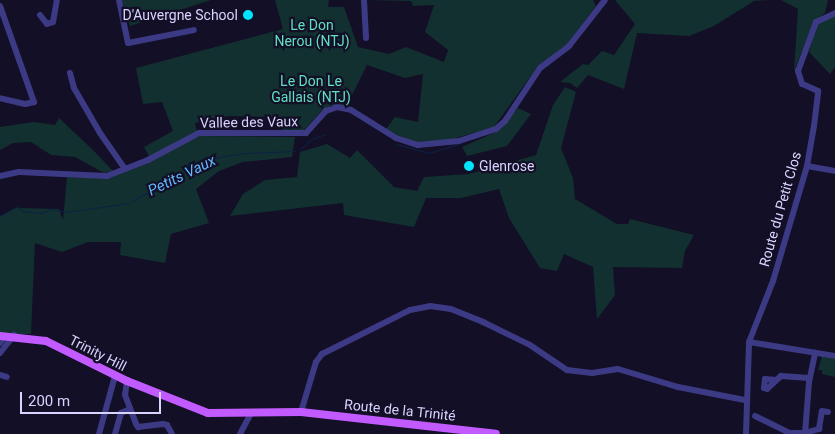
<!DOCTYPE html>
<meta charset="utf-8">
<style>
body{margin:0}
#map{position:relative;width:835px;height:434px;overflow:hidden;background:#130f26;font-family:Roboto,sans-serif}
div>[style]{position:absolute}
.green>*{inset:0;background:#12302f}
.stream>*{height:1px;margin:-0.5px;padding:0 0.5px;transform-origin:0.5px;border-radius:0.5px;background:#0c2248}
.minor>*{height:6px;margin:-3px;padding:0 3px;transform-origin:3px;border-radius:3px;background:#3d3a85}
.major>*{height:8px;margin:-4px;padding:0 4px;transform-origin:4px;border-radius:4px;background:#c25bff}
.dots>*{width:14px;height:14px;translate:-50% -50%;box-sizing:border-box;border:2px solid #130f26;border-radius:50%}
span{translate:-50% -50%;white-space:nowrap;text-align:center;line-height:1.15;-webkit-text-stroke:4.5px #130f26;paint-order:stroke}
.poi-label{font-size:14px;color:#d9d4ff}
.right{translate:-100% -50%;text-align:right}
.left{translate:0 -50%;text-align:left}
.park-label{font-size:14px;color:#5fe0c0}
.street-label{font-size:14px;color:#d9d4ff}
.water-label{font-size:15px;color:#62b6ff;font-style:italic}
.scale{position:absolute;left:20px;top:392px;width:141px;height:22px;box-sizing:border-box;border:2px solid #d9d4ff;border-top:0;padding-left:6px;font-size:15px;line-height:18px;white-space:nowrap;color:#d9d4ff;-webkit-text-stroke:4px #130f26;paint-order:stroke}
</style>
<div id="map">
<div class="green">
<i style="clip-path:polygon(122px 0,211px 0,130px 26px)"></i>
<i style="clip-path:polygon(275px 0,329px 0,328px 7px,344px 7px,358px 47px,389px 54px,406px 47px,444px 62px,448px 50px,425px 32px,434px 5px,413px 6px,411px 1px,365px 0,593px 0,596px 6px,567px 44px,538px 66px,494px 127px,439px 143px,418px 143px,397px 135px,386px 129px,395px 117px,418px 122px,423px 74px,405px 78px,367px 65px,347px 105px,323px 109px,304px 130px,282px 132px,283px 117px,228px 116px,195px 123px,197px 132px,150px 158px,144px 147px,173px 131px,162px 102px,143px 104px,136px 68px,283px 29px)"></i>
<i style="clip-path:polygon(615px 0,769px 0,754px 1px,714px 26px,689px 36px,637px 33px,624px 89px,588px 75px,577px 88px,570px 83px,560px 82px,583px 64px,588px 65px,602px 51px,614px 55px,635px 24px)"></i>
<i style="clip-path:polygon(781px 0,828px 0,825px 13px,814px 21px,794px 71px,798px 9px)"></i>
<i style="clip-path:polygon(835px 15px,835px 67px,830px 74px,809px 52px,817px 23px)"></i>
<i style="clip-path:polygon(565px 87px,576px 92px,561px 148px,573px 178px,575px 199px,617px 224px,628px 224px,630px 219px,694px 235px,685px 251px,682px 268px,613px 267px,615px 295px,597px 319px,593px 267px,564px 254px,557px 271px,540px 268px,509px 218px,499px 189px,461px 198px,426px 198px,414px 227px,344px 215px,343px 203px,230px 216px,243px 194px,265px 180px,297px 177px,300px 152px,327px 144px,350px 158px,357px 150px,394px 187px,417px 191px,424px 177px,469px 174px,536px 155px,553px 105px)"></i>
<i style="clip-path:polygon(518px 108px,531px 114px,507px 146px,467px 156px,462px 147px,496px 132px)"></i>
<i style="clip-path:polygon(59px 118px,93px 150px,113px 171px,104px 173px,75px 157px,51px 155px,31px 142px,13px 143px,0 150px,0 127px,34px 122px,55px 125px)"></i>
<i style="clip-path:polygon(200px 136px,295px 137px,292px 157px,243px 162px,219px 171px,196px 189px,209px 223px,171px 234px,165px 263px,120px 255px,121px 242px,88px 242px,62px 252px,35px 243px,31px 334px,0 334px,0 216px,16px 208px,59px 209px,63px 220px,67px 177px,110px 178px)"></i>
<i style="clip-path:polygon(822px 356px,835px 357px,835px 377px,822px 374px,822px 370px,818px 370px)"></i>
</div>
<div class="stream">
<i style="left:396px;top:144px;width:34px;rotate:15deg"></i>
<i style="left:429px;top:153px;width:31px;rotate:-17deg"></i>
<i style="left:300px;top:150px;width:14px;rotate:-45deg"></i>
<i style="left:310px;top:140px;width:16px;rotate:-22deg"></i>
<i style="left:132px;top:201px;width:92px;rotate:-28deg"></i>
<i style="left:213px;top:158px;width:31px;rotate:-9deg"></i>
<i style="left:244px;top:153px;width:51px;rotate:-2.2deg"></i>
<i style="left:0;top:216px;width:20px;rotate:-30deg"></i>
<i style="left:17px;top:206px;width:7px;rotate:45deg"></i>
<i style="left:22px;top:211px;width:20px;rotate:6deg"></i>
<i style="left:42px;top:213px;width:10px;rotate:-24deg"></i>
<i style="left:51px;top:209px;width:16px;rotate:11deg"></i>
<i style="left:67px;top:212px;width:62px;rotate:-8.4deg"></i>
</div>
<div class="minor">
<i style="left:119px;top:0;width:44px;rotate:78.2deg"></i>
<i style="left:128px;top:43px;width:67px;rotate:-11.1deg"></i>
<i style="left:364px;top:0;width:38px;rotate:87deg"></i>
<i style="left:0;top:6px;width:102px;rotate:70.5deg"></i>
<i style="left:34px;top:102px;width:9px;rotate:167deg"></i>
<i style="left:25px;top:104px;width:26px;rotate:-167deg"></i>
<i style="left:40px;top:15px;width:11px;rotate:52deg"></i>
<i style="left:47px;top:24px;width:6px;rotate:-18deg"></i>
<i style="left:53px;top:22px;width:22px;rotate:-80deg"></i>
<i style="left:70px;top:73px;width:16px;rotate:75deg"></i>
<i style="left:74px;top:88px;width:52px;rotate:60deg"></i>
<i style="left:100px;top:133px;width:44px;rotate:55.2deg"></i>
<i style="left:807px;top:166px;width:28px;rotate:10deg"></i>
<i style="left:0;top:176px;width:19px;rotate:-12deg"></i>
<i style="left:19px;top:172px;width:88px;rotate:2.6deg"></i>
<i style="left:107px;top:176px;width:44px;rotate:-21.3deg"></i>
<i style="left:148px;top:160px;width:58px;rotate:-27.9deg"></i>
<i style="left:199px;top:133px;width:107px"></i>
<i style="left:306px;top:133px;width:30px;rotate:-48deg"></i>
<i style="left:326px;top:111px;width:12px;rotate:-20deg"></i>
<i style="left:337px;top:107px;width:14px;rotate:12deg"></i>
<i style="left:351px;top:110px;width:53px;rotate:31.9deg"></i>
<i style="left:396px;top:138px;width:23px;rotate:18deg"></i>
<i style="left:418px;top:145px;width:41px;rotate:-5.6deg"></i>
<i style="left:459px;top:141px;width:39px;rotate:-18deg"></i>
<i style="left:496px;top:129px;width:12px;rotate:-42deg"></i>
<i style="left:505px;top:121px;width:64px;rotate:-56.6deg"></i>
<i style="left:540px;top:68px;width:36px;rotate:-37deg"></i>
<i style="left:569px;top:46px;width:58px;rotate:-52deg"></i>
<i style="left:749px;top:342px;width:87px;rotate:9.2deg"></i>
<i style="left:0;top:343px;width:9px;rotate:-54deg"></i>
<i style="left:0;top:353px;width:23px;rotate:-52deg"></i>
<i style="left:0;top:375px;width:7px;rotate:16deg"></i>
<i style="left:776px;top:380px;width:11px;rotate:-175deg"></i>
<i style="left:765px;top:379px;width:9px;rotate:96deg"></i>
<i style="left:764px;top:388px;width:3px;rotate:18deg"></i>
<i style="left:767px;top:389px;width:19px;rotate:-43deg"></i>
<i style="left:781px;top:376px;width:28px;rotate:4deg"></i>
<i style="left:127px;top:381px;width:14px;rotate:98deg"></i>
<i style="left:125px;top:395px;width:31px;rotate:69deg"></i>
<i style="left:136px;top:424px;width:4px;rotate:56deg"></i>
<i style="left:138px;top:427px;width:25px;rotate:-7deg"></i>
<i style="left:163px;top:424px;width:4px;rotate:14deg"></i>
<i style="left:167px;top:425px;width:10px;rotate:61deg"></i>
<i style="left:301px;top:412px;width:52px;rotate:-73.3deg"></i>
<i style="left:316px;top:362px;width:10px;rotate:-53deg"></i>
<i style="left:322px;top:354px;width:98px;rotate:-26.6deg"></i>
<i style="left:410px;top:310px;width:20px;rotate:-11deg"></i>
<i style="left:430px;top:306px;width:21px;rotate:8deg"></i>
<i style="left:451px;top:309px;width:35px;rotate:22deg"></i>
<i style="left:483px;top:322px;width:52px;rotate:26.1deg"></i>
<i style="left:530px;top:345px;width:45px;rotate:34deg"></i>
<i style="left:567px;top:370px;width:25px;rotate:7deg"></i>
<i style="left:592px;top:373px;width:26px;rotate:-9deg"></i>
<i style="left:618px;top:369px;width:63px;rotate:16.7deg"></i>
<i style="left:678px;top:387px;width:68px;rotate:11deg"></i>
<i style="left:755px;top:416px;width:39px;rotate:26deg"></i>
<i style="left:790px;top:433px;width:15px"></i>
<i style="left:805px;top:433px;width:15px;rotate:-16deg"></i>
<i style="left:819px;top:429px;width:18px;rotate:-81deg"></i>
<i style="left:822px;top:411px;width:6px;rotate:9deg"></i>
<i style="left:99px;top:434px;width:60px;rotate:-74.6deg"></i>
<i style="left:115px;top:434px;width:22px;rotate:-74deg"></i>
<i style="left:121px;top:413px;width:10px;rotate:-24deg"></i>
<i style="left:240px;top:434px;width:24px;rotate:-62deg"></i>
<i style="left:746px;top:434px;width:92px;rotate:-88.1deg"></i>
<i style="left:749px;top:342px;width:66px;rotate:-68.5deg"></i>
<i style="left:773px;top:281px;width:120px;rotate:-73.5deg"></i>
<i style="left:807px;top:166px;width:41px;rotate:-80.1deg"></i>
<i style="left:814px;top:126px;width:35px;rotate:-83deg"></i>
<i style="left:818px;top:91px;width:17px;rotate:-156deg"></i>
<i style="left:802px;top:84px;width:14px;rotate:-107deg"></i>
<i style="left:798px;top:71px;width:52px;rotate:-69.8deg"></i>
<i style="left:816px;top:22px;width:21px;rotate:-25deg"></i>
<i style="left:805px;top:434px;width:52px;rotate:-85.6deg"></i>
<i style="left:809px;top:382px;width:30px;rotate:-78deg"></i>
</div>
<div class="major">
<i style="left:0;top:336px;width:46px;rotate:6.2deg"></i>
<i style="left:46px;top:341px;width:90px;rotate:26.3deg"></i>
<i style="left:127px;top:381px;width:87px;rotate:21.6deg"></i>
<i style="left:208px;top:413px;width:93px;rotate:-0.6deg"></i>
<i style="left:301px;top:412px;width:196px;rotate:6.4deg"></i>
</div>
<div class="dots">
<i style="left:248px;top:15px;background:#00e5ff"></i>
<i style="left:469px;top:166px;background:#00e5ff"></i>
</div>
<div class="poi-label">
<span class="right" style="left:238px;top:15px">D'Auvergne School</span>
<span class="left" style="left:479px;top:166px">Glenrose</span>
</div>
<div class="park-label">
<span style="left:312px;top:33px">Le Don<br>Nerou (NTJ)</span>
<span style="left:311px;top:89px">Le Don Le<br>Gallais (NTJ)</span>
</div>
<div class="street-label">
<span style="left:249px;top:122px;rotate:-1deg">Vallee des Vaux</span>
<span style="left:780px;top:209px;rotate:-74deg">Route du Petit Clos</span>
<span style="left:98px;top:353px;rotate:27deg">Trinity Hill</span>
<span style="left:400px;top:410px;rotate:6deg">Route de la Trinité</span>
</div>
<div class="water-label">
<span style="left:182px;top:176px;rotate:-26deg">Petits Vaux</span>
</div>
<div class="scale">200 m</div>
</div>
